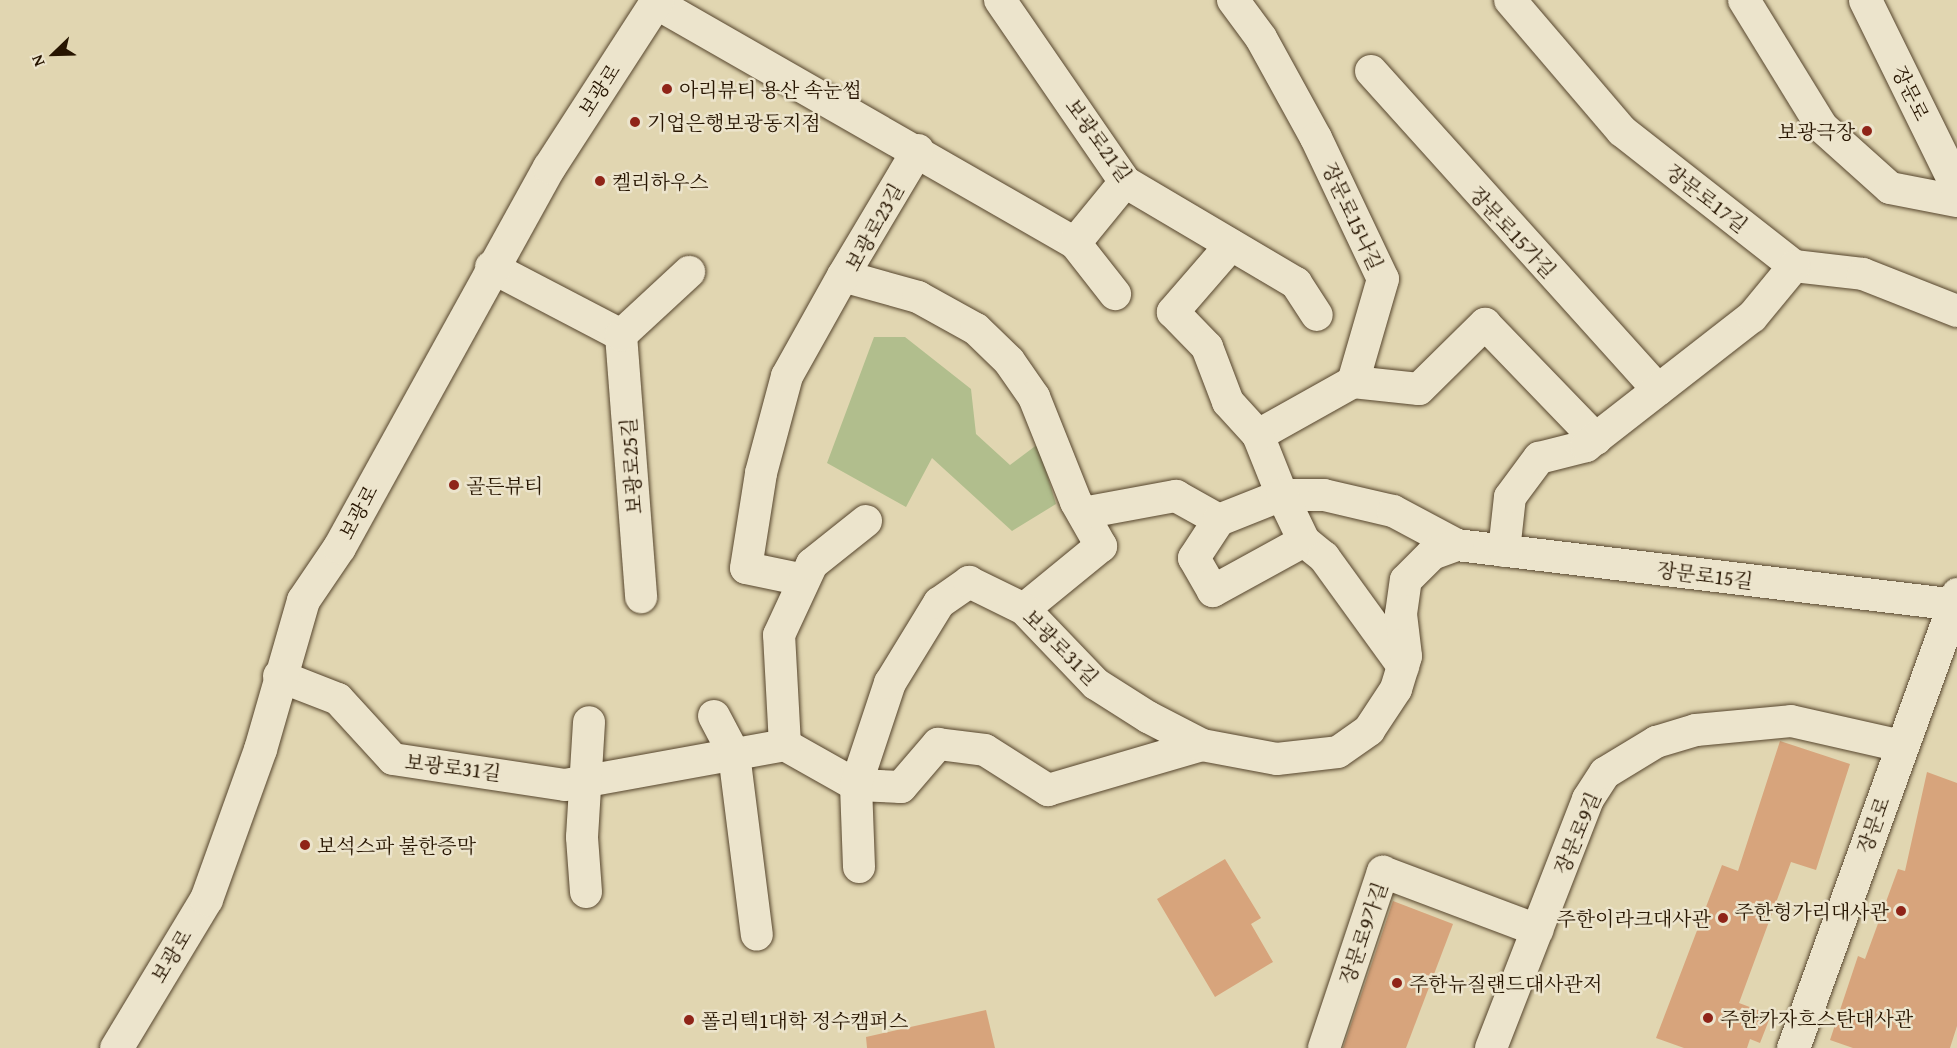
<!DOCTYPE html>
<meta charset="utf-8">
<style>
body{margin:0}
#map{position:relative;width:1957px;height:1048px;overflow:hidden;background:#e1d6b1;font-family:"Gentium Book Plus","Noto Serif KR",serif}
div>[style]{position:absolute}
.green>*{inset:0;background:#b1be8d}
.building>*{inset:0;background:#d7a47c}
.roads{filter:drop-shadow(0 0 2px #56452d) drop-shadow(0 0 2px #56452d)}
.minor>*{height:32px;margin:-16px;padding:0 16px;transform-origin:16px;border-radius:16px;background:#ece4cc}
.tertiary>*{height:33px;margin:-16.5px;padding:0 16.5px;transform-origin:16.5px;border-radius:16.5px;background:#ece4cc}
.secondary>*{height:33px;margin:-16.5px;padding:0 16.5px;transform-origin:16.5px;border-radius:16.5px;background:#ece4cc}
.dots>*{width:16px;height:16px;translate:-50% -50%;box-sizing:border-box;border:3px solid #ece4cc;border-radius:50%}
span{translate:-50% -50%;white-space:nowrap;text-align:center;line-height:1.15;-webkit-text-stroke:5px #ece4cc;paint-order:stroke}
.poi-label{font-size:20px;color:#271501}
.left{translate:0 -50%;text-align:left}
.right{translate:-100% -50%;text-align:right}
.street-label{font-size:20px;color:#271501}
.north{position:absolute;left:24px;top:24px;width:60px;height:60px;-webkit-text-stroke:4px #ece4cc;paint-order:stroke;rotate:247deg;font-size:16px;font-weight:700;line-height:24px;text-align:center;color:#271501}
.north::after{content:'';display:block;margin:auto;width:21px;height:27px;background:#271501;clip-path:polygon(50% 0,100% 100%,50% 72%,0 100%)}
</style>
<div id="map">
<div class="green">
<i style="clip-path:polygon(874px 337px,905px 337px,971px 389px,976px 434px,1010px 465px,1038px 444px,1056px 504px,1012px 531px,932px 458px,906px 507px,827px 463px)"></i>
</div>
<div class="building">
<i style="clip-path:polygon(1780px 741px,1850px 764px,1816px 870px,1791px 862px,1739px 1003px,1771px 1015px,1760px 1043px,1750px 1039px,1747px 1048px,1684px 1048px,1656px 1038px,1722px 865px,1738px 871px)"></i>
<i style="clip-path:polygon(1927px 772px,1957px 783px,1957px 1026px,1950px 1048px,1853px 1048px,1830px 1040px,1858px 956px,1865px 959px,1898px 869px,1905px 871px)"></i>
<i style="clip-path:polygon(1225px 859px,1261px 918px,1251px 924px,1273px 962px,1215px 997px,1157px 899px)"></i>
<i style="clip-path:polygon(1393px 901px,1453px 924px,1406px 1048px,1343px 1048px)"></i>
<i style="clip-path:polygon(986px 1010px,995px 1048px,867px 1048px,866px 1037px)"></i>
</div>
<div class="roads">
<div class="minor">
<i style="left:1000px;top:0;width:221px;rotate:55.5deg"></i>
<i style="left:1125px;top:182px;width:199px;rotate:30.6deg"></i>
<i style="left:1296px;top:283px;width:38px;rotate:57deg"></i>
<i style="left:1233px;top:0;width:47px;rotate:53.6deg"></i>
<i style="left:1261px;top:38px;width:114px;rotate:61.2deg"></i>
<i style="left:1316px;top:138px;width:156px;rotate:64.6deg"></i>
<i style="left:1383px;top:279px;width:107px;rotate:106.2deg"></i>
<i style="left:1353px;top:382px;width:109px;rotate:150.8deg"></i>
<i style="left:1258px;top:435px;width:65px;rotate:68.2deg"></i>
<i style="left:1282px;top:495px;width:42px"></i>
<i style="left:1324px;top:495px;width:71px;rotate:13.1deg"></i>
<i style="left:1393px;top:511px;width:72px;rotate:28deg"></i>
<i style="left:1457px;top:545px;width:504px;rotate:6.84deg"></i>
<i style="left:1510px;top:0;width:172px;rotate:49.5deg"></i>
<i style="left:1622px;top:131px;width:219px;rotate:38.1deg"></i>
<i style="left:1794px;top:266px;width:69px;rotate:6.6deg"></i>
<i style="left:1863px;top:274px;width:101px;rotate:21.5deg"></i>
<i style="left:1744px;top:0;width:149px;rotate:58.4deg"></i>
<i style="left:1822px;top:127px;width:91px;rotate:41.9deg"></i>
<i style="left:1890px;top:188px;width:68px;rotate:11deg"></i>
<i style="left:656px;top:3px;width:483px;rotate:29.8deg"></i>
<i style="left:1075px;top:243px;width:65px;rotate:51.9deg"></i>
<i style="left:1371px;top:71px;width:429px;rotate:48deg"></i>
<i style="left:918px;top:150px;width:147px;rotate:120.8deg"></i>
<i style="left:843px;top:276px;width:78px;rotate:15.6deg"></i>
<i style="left:918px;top:297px;width:66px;rotate:28.9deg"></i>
<i style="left:976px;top:329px;width:46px;rotate:44.1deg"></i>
<i style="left:1009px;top:361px;width:44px;rotate:55.2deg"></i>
<i style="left:1034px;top:397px;width:113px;rotate:68.2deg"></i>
<i style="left:1076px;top:502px;width:51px;rotate:60.4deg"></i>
<i style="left:1101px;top:546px;width:99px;rotate:140.7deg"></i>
<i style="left:1075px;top:243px;width:79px;rotate:-50.7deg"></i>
<i style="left:1231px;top:245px;width:89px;rotate:130.9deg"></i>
<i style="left:1173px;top:312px;width:49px;rotate:45.8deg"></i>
<i style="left:1207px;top:347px;width:59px;rotate:69.1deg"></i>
<i style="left:1228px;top:402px;width:45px;rotate:47.7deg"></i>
<i style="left:491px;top:267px;width:147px;rotate:27.6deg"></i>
<i style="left:621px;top:335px;width:263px;rotate:85.6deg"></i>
<i style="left:621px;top:335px;width:93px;rotate:-42.8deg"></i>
<i style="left:1353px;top:382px;width:66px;rotate:6.1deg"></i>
<i style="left:1419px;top:389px;width:93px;rotate:-44.6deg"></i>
<i style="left:1485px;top:324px;width:160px;rotate:46deg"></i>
<i style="left:1083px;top:513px;width:95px;rotate:-10.4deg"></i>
<i style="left:1176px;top:496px;width:49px;rotate:29.2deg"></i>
<i style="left:1304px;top:541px;width:104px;rotate:151.2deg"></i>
<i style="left:1213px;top:591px;width:38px;rotate:-120deg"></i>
<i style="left:1194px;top:558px;width:45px;rotate:-56.7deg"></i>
<i style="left:1219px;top:520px;width:68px;rotate:-21.6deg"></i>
<i style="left:1282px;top:495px;width:51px;rotate:64.4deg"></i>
<i style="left:1304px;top:541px;width:26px;rotate:39deg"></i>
<i style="left:1324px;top:557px;width:135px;rotate:54.1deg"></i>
<i style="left:1504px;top:551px;width:54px;rotate:-83.7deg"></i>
<i style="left:1510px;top:497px;width:49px;rotate:-53.4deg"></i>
<i style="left:1539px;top:458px;width:49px;rotate:-14.3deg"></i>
<i style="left:1586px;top:446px;width:210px;rotate:-37.9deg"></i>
<i style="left:1752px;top:317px;width:66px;rotate:-50.5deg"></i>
<i style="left:804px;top:580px;width:59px;rotate:-168.3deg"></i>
<i style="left:746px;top:568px;width:96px;rotate:-81deg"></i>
<i style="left:761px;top:473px;width:100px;rotate:-75deg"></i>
<i style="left:787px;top:376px;width:115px;rotate:-60.8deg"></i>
<i style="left:279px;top:676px;width:63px;rotate:21.3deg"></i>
<i style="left:338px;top:699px;width:81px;rotate:47.5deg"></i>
<i style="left:393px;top:759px;width:174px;rotate:8.6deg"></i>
<i style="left:565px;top:785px;width:224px;rotate:-10.3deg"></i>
<i style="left:785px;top:745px;width:81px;rotate:29.4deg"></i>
<i style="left:856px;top:785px;width:45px;rotate:2.5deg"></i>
<i style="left:901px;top:787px;width:57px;rotate:-49.3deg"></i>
<i style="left:938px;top:744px;width:47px;rotate:7.3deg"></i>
<i style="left:985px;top:750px;width:75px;rotate:32.4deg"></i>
<i style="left:1048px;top:790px;width:160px;rotate:-16.3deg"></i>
<i style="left:714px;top:716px;width:43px;rotate:62.2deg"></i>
<i style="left:734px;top:754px;width:182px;rotate:82.8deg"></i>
<i style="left:785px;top:745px;width:110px;rotate:-93.1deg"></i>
<i style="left:779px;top:635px;width:78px;rotate:-65.1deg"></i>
<i style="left:812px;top:564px;width:69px;rotate:-38.5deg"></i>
<i style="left:859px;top:867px;width:82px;rotate:-92.1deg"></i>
<i style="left:856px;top:785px;width:108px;rotate:-71.6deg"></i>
<i style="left:890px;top:683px;width:94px;rotate:-58.5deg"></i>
<i style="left:939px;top:603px;width:37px;rotate:-35deg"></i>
<i style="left:969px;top:582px;width:61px;rotate:26.1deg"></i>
<i style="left:1024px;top:609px;width:104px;rotate:46.2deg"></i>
<i style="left:1096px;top:684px;width:62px;rotate:32.4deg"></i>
<i style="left:1148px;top:717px;width:61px;rotate:27.4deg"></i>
<i style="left:1202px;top:745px;width:76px;rotate:10.6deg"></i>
<i style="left:1277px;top:759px;width:61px;rotate:-6.5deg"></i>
<i style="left:1338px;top:752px;width:38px;rotate:-35deg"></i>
<i style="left:1369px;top:730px;width:49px;rotate:-56.6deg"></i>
<i style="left:1396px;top:689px;width:34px;rotate:-73deg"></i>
<i style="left:1406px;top:656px;width:42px;rotate:-96.8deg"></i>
<i style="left:1401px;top:614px;width:34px;rotate:-82deg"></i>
<i style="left:1406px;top:580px;width:37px;rotate:-45deg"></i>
<i style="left:1432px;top:554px;width:27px;rotate:-20deg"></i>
<i style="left:586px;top:892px;width:55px;rotate:-94.2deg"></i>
<i style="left:582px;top:837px;width:115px;rotate:-86.5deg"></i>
<i style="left:1324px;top:1048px;width:186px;rotate:-71.5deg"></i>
<i style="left:1383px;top:872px;width:165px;rotate:20.6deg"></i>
<i style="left:1491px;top:1048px;width:267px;rotate:-68.7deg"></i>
<i style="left:1588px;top:799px;width:31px;rotate:-57deg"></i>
<i style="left:1605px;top:773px;width:60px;rotate:-31.3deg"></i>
<i style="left:1656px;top:742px;width:42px;rotate:-16.7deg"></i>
<i style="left:1696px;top:730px;width:95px;rotate:-5.4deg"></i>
<i style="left:1791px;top:721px;width:114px;rotate:12.7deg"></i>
</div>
<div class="tertiary">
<i style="left:1865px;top:0;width:208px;rotate:63.8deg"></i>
<i style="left:1793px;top:1048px;width:483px;rotate:-70.1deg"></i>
</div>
<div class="secondary">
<i style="left:116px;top:1048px;width:174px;rotate:-58.9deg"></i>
<i style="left:206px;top:899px;width:159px;rotate:-70.2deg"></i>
<i style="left:260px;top:749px;width:155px;rotate:-73.9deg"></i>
<i style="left:303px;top:600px;width:64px;rotate:-55.8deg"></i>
<i style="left:339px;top:547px;width:434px;rotate:-61.1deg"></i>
<i style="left:549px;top:167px;width:199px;rotate:-57.1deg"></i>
</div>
</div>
<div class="dots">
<i style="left:667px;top:89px;background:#8f2418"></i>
<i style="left:635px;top:122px;background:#8f2418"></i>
<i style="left:1867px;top:131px;background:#8f2418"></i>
<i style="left:600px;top:181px;background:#8f2418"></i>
<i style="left:454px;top:485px;background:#8f2418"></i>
<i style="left:305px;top:845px;background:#8f2418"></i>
<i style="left:1901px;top:911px;background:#8f2418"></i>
<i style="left:1723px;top:918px;background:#8f2418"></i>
<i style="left:1397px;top:983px;background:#8f2418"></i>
<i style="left:1708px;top:1018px;background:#8f2418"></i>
<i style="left:689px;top:1020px;background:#8f2418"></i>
</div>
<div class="poi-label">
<span class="left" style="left:679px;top:89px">아리뷰티 용산 속눈썹</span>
<span class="left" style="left:647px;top:122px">기업은행보광동지점</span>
<span class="right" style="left:1855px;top:131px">보광극장</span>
<span class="left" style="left:612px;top:181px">켈리하우스</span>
<span class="left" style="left:466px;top:485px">골든뷰티</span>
<span class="left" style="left:317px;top:845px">보석스파 불한증막</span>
<span class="right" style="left:1889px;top:911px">주한헝가리대사관</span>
<span class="right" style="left:1711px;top:918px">주한이라크대사관</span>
<span class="left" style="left:1409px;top:983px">주한뉴질랜드대사관저</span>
<span class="left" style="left:1720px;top:1018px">주한카자흐스탄대사관</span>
<span class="left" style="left:701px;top:1020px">폴리텍1대학 정수캠퍼스</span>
</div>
<div class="street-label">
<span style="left:599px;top:90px;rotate:-57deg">보광로</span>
<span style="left:1911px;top:93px;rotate:64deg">장문로</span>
<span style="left:1099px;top:140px;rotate:54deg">보광로21길</span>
<span style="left:1707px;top:198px;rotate:38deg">장문로17길</span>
<span style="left:1353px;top:216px;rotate:65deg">장문로15나길</span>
<span style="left:874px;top:227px;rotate:-61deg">보광로23길</span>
<span style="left:1513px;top:232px;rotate:47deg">장문로15가길</span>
<span style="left:631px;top:466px;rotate:-94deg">보광로25길</span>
<span style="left:358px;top:512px;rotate:-62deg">보광로</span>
<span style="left:1705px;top:575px;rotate:7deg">장문로15길</span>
<span style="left:1061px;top:647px;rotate:45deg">보광로31길</span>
<span style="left:453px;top:767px;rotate:7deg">보광로31길</span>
<span style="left:1873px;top:825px;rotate:-70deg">장문로</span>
<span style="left:1577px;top:833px;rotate:-67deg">장문로9길</span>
<span style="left:1363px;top:933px;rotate:-71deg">장문로9가길</span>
<span style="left:171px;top:956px;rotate:-59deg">보광로</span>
</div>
<div class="north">N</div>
</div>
